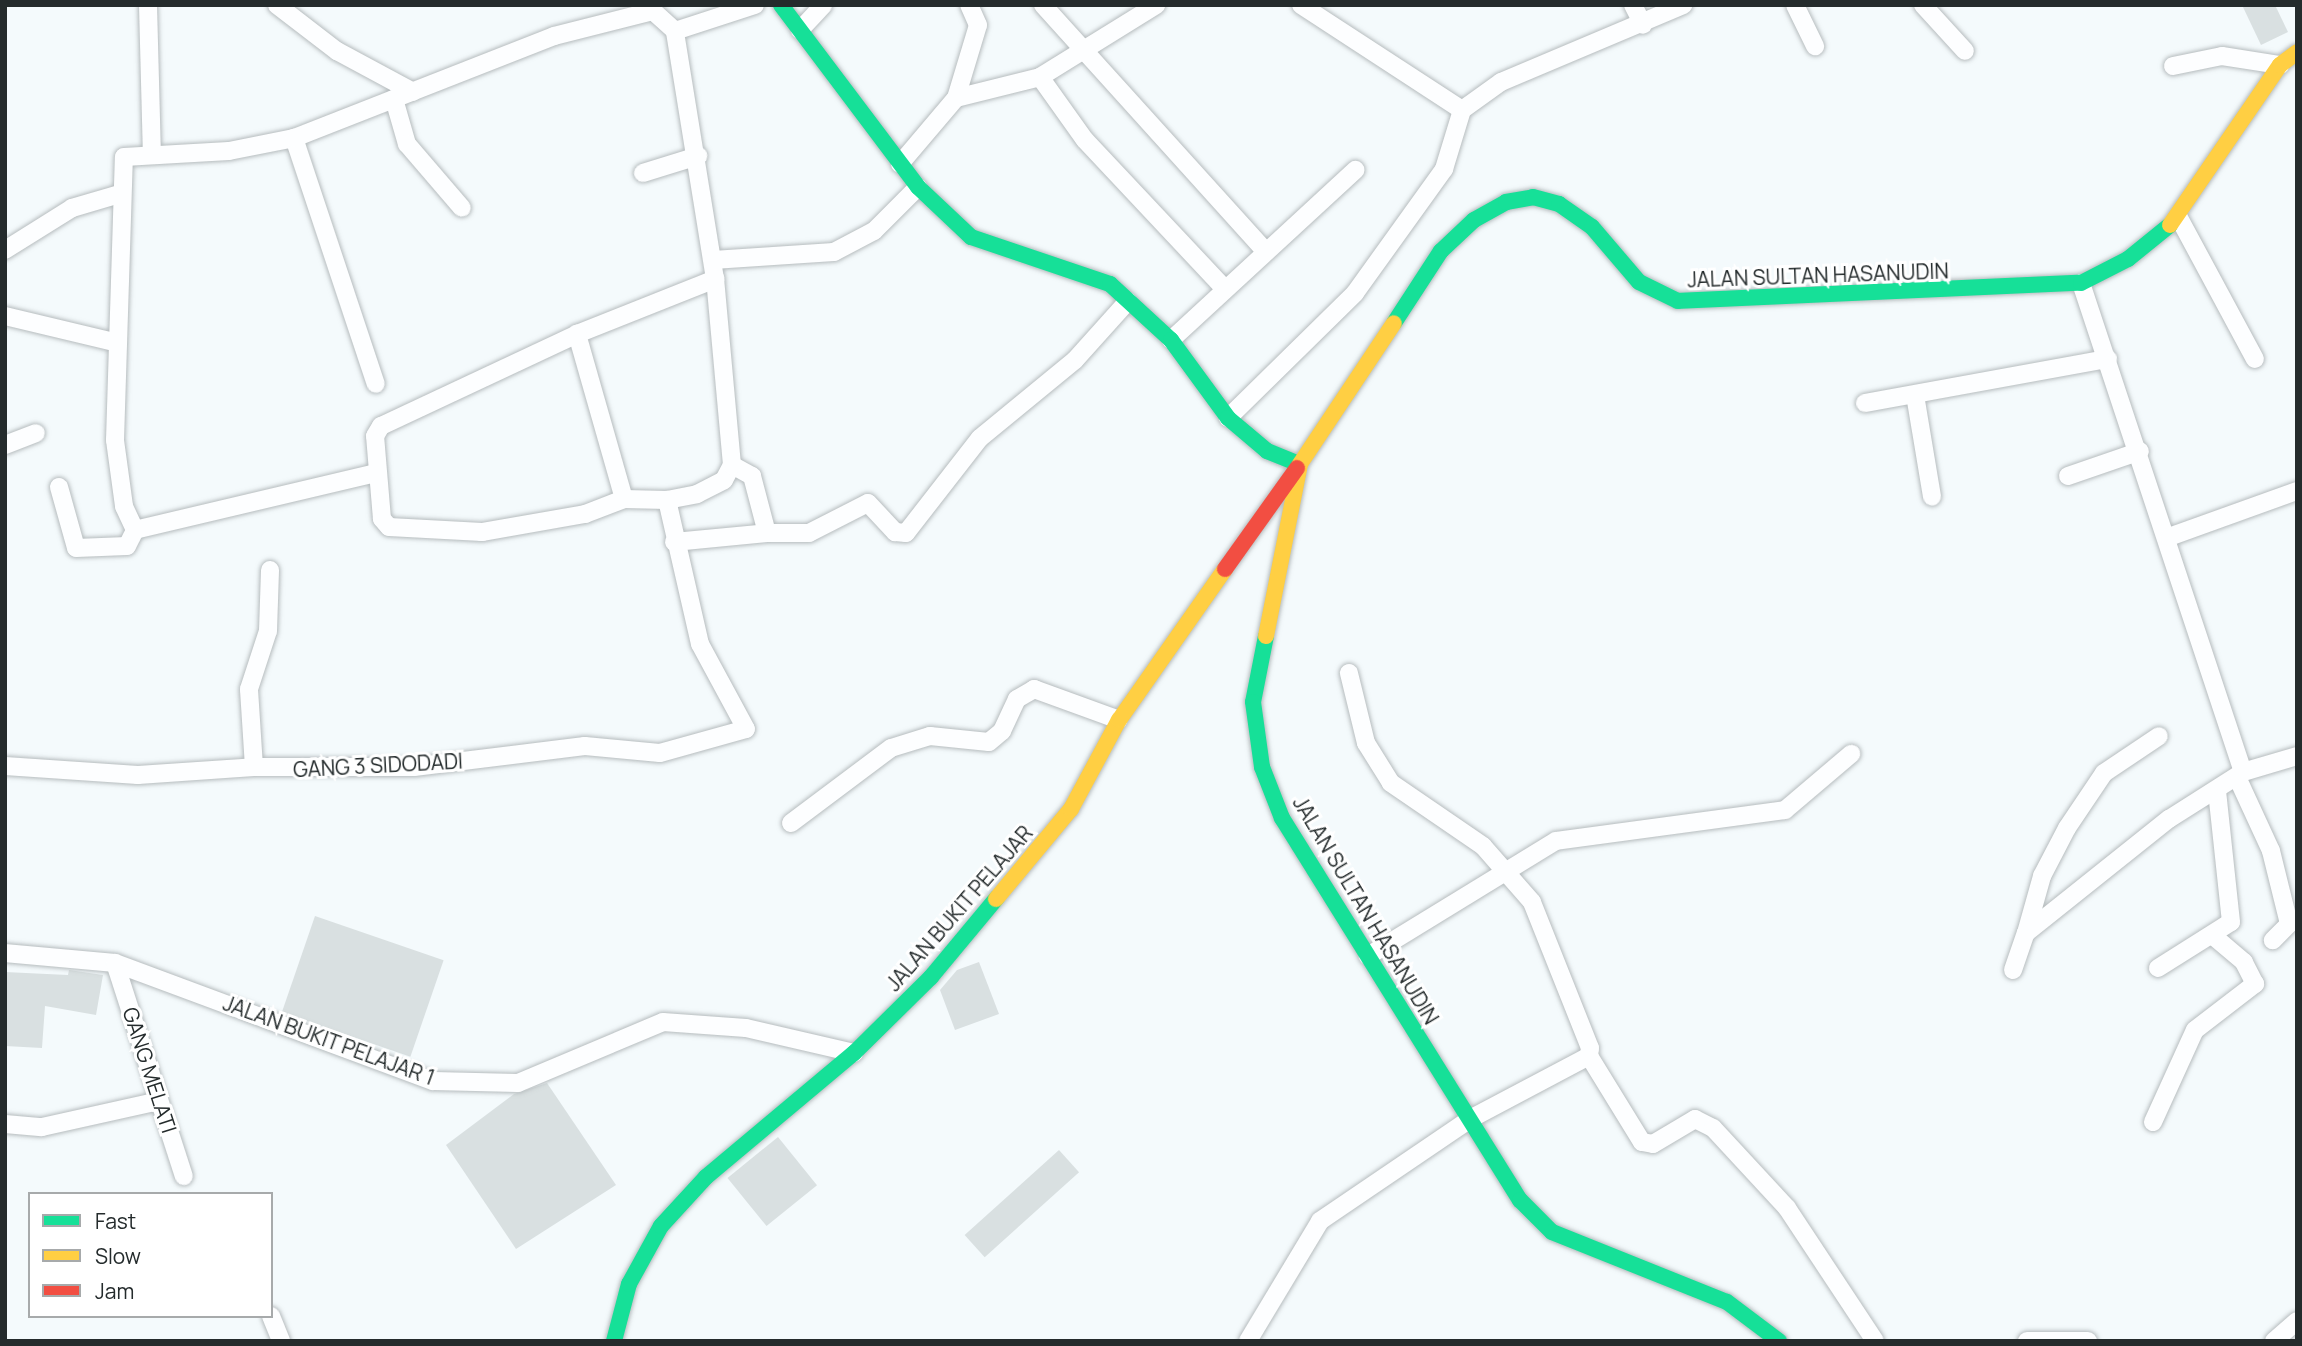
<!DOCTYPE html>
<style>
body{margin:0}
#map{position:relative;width:2302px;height:1346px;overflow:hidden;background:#f4fafc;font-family:Manrope,sans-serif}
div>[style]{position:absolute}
.building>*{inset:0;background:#d9e0e1;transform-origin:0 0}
.roads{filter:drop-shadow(0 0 2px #b6bcbe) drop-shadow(0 0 2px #b6bcbe)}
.street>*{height:18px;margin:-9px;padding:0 9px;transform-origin:9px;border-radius:9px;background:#fdfeff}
.fast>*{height:16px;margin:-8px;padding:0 8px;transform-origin:8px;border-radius:8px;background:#16e098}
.slow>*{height:16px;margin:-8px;padding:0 8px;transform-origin:8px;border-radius:8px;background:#ffcf43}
.jam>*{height:16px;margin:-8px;padding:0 8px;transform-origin:8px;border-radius:8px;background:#f24e42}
span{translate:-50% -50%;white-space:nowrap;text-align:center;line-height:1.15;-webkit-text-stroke:6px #fff;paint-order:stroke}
.street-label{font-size:21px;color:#242b2c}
.frame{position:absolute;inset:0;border:7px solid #242b2c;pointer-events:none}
.legend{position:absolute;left:28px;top:1192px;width:245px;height:126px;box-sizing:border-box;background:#fff;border:2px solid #a7aaab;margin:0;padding:9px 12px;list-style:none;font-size:21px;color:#242b2c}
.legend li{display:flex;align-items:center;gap:14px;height:35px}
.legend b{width:35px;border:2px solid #a7aaab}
</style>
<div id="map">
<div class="building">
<i style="clip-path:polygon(2242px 5px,2275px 5px,2288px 32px,2261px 45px)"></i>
<i style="left:315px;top:916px;width:136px;height:102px;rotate:19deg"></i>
<i style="clip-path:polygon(979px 962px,999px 1014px,955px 1030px,940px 990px,957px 970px)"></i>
<i style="clip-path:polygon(69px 970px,103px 975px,96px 1015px,45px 1006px,42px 1048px,5px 1046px,5px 972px,68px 975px)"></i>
<i style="clip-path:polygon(547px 1083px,616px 1185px,516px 1249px,446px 1145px,514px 1094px)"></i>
<i style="left:778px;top:1137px;width:62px;height:65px;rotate:51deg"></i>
<i style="left:1059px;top:1150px;width:30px;height:127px;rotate:48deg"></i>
</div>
<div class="roads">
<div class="street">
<i style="left:148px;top:5px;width:148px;rotate:88.5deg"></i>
<i style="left:277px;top:5px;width:76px;rotate:37.5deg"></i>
<i style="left:337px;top:51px;width:86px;rotate:28.3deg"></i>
<i style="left:1043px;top:5px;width:330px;rotate:47.9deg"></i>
<i style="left:1301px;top:5px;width:192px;rotate:33.1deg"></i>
<i style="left:1633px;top:5px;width:22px;rotate:63deg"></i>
<i style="left:1795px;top:5px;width:46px;rotate:64deg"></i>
<i style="left:1923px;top:5px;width:62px;rotate:47.6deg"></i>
<i style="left:800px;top:30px;width:34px;rotate:-47deg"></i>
<i style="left:2173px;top:66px;width:50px;rotate:-11.5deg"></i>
<i style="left:2222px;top:56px;width:59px;rotate:8.8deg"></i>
<i style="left:1040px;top:77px;width:77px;rotate:54.5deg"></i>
<i style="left:1085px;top:140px;width:202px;rotate:46.8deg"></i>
<i style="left:956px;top:98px;width:76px;rotate:-73.2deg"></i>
<i style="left:978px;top:25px;width:22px;rotate:-114deg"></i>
<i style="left:394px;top:99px;width:47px;rotate:73.9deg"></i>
<i style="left:407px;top:144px;width:84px;rotate:49.3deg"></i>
<i style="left:1462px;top:110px;width:48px;rotate:-35.7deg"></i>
<i style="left:1501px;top:82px;width:198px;rotate:-22.9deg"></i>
<i style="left:294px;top:138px;width:259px;rotate:71.6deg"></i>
<i style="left:900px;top:164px;width:87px;rotate:-49.7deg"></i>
<i style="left:956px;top:98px;width:87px;rotate:-14deg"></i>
<i style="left:1040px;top:77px;width:137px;rotate:-31.8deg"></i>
<i style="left:643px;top:173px;width:58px;rotate:-17.2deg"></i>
<i style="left:2179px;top:218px;width:160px;rotate:61.7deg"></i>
<i style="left:5px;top:250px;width:79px;rotate:-32.1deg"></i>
<i style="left:72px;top:208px;width:50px;rotate:-16.3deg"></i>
<i style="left:713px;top:260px;width:121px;rotate:-3.8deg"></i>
<i style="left:834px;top:252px;width:45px;rotate:-27.7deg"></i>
<i style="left:874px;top:231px;width:62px;rotate:-45deg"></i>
<i style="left:2081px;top:283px;width:515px;rotate:71.67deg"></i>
<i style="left:2243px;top:772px;width:56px;rotate:-16.5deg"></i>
<i style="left:5px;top:316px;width:112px;rotate:13.4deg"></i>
<i style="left:1171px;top:340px;width:251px;rotate:-42.7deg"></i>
<i style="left:1915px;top:395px;width:103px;rotate:80.5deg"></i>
<i style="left:1865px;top:403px;width:247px;rotate:-10.3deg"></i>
<i style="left:1228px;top:418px;width:178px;rotate:-44.5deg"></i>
<i style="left:1355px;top:293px;width:153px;rotate:-54.3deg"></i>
<i style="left:1444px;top:169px;width:62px;rotate:-73deg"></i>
<i style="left:5px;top:445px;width:33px;rotate:-21deg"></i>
<i style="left:732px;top:465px;width:23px;rotate:29deg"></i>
<i style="left:752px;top:476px;width:59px;rotate:75.3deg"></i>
<i style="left:767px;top:533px;width:42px"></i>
<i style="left:809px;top:533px;width:66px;rotate:-27deg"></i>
<i style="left:868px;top:503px;width:40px;rotate:47deg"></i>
<i style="left:895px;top:532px;width:11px;rotate:5deg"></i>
<i style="left:906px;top:533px;width:120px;rotate:-52.1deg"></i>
<i style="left:980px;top:438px;width:123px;rotate:-39.4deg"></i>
<i style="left:1075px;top:360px;width:79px;rotate:-48.1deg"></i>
<i style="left:376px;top:473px;width:248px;rotate:166.7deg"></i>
<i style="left:135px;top:530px;width:26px;rotate:-115deg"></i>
<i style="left:124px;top:506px;width:67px;rotate:-97.8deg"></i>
<i style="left:115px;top:440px;width:283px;rotate:-88.2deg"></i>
<i style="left:124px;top:157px;width:105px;rotate:-3.3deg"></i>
<i style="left:229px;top:151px;width:66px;rotate:-11.3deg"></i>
<i style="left:294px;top:138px;width:279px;rotate:-21.4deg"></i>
<i style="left:554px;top:36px;width:102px;rotate:-14.2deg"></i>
<i style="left:653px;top:11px;width:30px;rotate:42deg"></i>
<i style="left:675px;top:31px;width:84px;rotate:-18deg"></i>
<i style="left:2068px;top:476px;width:76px;rotate:-19.1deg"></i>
<i style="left:59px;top:487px;width:63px;rotate:74.4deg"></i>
<i style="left:76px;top:548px;width:51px;rotate:-2.2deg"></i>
<i style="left:127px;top:546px;width:18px;rotate:-63deg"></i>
<i style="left:624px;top:499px;width:172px;rotate:-105.9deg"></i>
<i style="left:577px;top:334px;width:149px;rotate:-21.7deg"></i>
<i style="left:715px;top:279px;width:251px;rotate:-99.2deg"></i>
<i style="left:667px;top:500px;width:31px;rotate:-11deg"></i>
<i style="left:697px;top:494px;width:30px;rotate:-27deg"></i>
<i style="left:724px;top:480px;width:17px;rotate:-62deg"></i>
<i style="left:732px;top:465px;width:187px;rotate:-95.2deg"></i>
<i style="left:2169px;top:537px;width:136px;rotate:-19.8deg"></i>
<i style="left:674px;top:542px;width:93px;rotate:-5.5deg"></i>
<i style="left:5px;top:766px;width:133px;rotate:3.9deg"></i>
<i style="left:138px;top:775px;width:116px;rotate:-3.9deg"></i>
<i style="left:254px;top:767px;width:160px"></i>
<i style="left:414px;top:767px;width:172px;rotate:-7deg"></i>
<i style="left:585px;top:746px;width:75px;rotate:5.3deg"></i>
<i style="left:660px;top:753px;width:89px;rotate:-15.6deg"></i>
<i style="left:746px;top:729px;width:97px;rotate:-118.4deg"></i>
<i style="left:700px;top:644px;width:148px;rotate:-102.9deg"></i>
<i style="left:667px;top:500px;width:43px;rotate:-178.7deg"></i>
<i style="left:624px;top:499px;width:42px;rotate:159deg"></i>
<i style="left:585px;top:514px;width:105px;rotate:170.1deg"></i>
<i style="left:482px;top:532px;width:93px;rotate:-176.9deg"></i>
<i style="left:389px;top:527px;width:11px;rotate:-131deg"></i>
<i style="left:382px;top:519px;width:83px;rotate:-94.8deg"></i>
<i style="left:375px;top:436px;width:12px;rotate:-59deg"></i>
<i style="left:381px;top:426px;width:217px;rotate:-25.1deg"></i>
<i style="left:254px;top:767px;width:78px;rotate:-93.7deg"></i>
<i style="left:249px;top:689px;width:61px;rotate:-71.9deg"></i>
<i style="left:268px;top:631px;width:61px;rotate:-88.1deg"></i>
<i style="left:2237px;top:777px;width:81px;rotate:65.3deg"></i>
<i style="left:2271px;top:851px;width:75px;rotate:76.1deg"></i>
<i style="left:2289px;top:924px;width:23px;rotate:135deg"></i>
<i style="left:791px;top:823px;width:125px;rotate:-36.9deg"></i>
<i style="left:891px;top:748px;width:41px;rotate:-17.1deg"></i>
<i style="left:930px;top:736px;width:59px;rotate:5.8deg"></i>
<i style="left:989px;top:742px;width:17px;rotate:-40deg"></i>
<i style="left:1002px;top:731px;width:35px;rotate:-65deg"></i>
<i style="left:1017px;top:699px;width:20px;rotate:-30deg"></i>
<i style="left:1034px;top:689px;width:90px;rotate:20deg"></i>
<i style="left:2026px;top:933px;width:59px;rotate:-74.3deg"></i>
<i style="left:2042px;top:876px;width:54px;rotate:-62.5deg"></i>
<i style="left:2067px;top:828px;width:66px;rotate:-56.1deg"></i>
<i style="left:2104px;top:773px;width:66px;rotate:-33.9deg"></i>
<i style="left:5px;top:953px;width:110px;rotate:5.2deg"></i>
<i style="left:115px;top:963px;width:339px;rotate:20.4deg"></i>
<i style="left:433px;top:1081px;width:85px;rotate:1.3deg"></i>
<i style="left:518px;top:1083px;width:157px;rotate:-22.8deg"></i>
<i style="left:663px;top:1022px;width:83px;rotate:4.1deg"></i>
<i style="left:746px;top:1028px;width:111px;rotate:13deg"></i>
<i style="left:1368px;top:956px;width:220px;rotate:-31.5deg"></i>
<i style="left:1556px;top:841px;width:231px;rotate:-7.7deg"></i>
<i style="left:1785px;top:810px;width:87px;rotate:-40.3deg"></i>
<i style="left:115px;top:963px;width:224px;rotate:72.1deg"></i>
<i style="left:2158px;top:968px;width:86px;rotate:-32.2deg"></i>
<i style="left:2231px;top:922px;width:132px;rotate:-96.1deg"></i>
<i style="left:2013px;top:970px;width:39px;rotate:-71deg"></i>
<i style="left:2026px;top:933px;width:183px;rotate:-38.6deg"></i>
<i style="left:2169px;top:819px;width:88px;rotate:-32.4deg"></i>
<i style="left:1589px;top:1056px;width:101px;rotate:58.4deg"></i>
<i style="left:1642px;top:1142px;width:11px;rotate:10deg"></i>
<i style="left:1653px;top:1144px;width:49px;rotate:-30.8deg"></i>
<i style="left:1695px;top:1119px;width:20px;rotate:27deg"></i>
<i style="left:1713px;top:1128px;width:109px;rotate:47.2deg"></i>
<i style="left:1787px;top:1208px;width:159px;rotate:56.5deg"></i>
<i style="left:2153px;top:1122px;width:101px;rotate:-65.5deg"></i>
<i style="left:2195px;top:1030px;width:76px;rotate:-37.5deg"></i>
<i style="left:2255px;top:984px;width:25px;rotate:-117deg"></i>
<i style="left:2244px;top:962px;width:42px;rotate:-139.8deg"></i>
<i style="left:5px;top:1124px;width:37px;rotate:5deg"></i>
<i style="left:42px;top:1127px;width:120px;rotate:-12.5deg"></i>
<i style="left:271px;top:1316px;width:27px;rotate:68deg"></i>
<i style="left:1248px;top:1341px;width:140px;rotate:-59deg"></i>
<i style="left:1320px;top:1221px;width:181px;rotate:-34.2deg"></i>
<i style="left:1470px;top:1119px;width:135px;rotate:-27.9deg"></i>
<i style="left:1589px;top:1056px;width:8px;rotate:-83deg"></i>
<i style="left:1590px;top:1048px;width:157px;rotate:-111.7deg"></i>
<i style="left:1532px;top:902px;width:74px;rotate:-131.2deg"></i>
<i style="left:1483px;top:846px;width:112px;rotate:-145.6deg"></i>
<i style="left:1391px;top:783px;width:47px;rotate:-122deg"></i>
<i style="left:1366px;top:743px;width:72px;rotate:-103.7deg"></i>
<i style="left:2027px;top:1341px;width:61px"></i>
<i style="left:2274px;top:1341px;width:30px;rotate:-41deg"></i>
</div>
<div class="fast">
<i style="left:781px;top:5px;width:228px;rotate:53deg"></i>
<i style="left:918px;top:187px;width:73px;rotate:43.3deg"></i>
<i style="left:971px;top:237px;width:147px;rotate:18.7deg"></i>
<i style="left:1110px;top:284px;width:83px;rotate:42.6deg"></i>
<i style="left:1171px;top:340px;width:97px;rotate:53.8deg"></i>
<i style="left:1228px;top:418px;width:51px;rotate:40.2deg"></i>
<i style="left:1267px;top:451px;width:35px;rotate:22deg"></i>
<i style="left:1394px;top:323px;width:86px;rotate:-56.9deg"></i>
<i style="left:1441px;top:251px;width:45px;rotate:-43.2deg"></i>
<i style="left:1474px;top:220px;width:37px;rotate:-29deg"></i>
<i style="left:1506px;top:202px;width:27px;rotate:-10deg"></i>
<i style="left:1533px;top:197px;width:27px;rotate:15deg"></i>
<i style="left:1559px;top:204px;width:40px;rotate:34.9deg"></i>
<i style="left:1592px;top:227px;width:72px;rotate:49.5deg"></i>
<i style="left:1639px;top:282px;width:43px;rotate:26deg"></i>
<i style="left:1678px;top:301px;width:403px;rotate:-2.6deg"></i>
<i style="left:2081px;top:283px;width:53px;rotate:-27.1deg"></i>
<i style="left:2128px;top:259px;width:54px;rotate:-39deg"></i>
<i style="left:1266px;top:636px;width:67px;rotate:101.1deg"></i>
<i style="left:1253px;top:702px;width:66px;rotate:82.1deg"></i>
<i style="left:1262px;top:767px;width:55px;rotate:68.6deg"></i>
<i style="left:1282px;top:818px;width:450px;rotate:58.1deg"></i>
<i style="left:1520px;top:1200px;width:45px;rotate:45deg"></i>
<i style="left:1552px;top:1232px;width:188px;rotate:21.8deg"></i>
<i style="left:1727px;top:1302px;width:65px;rotate:36.9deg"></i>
<i style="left:614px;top:1341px;width:59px;rotate:-75.3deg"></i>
<i style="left:629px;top:1284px;width:66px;rotate:-61.1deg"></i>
<i style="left:661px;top:1226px;width:67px;rotate:-47.4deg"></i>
<i style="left:706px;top:1177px;width:193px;rotate:-40deg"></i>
<i style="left:854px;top:1053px;width:108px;rotate:-44.6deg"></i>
<i style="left:931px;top:977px;width:102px;rotate:-50.2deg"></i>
</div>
<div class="slow">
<i style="left:2170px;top:225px;width:194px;rotate:-55.5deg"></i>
<i style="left:2280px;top:65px;width:21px;rotate:-37deg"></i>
<i style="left:1266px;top:636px;width:175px;rotate:-78.8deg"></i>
<i style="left:1300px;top:464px;width:169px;rotate:-56.3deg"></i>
<i style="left:996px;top:899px;width:117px;rotate:-50.2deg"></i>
<i style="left:1071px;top:809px;width:101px;rotate:-61.7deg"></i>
<i style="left:1119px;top:720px;width:184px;rotate:-54.9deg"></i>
</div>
<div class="jam">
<i style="left:1225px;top:569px;width:124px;rotate:-54.5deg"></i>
</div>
</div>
<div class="street-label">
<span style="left:1818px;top:275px;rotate:-2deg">JALAN SULTAN HASANUDIN</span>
<span style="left:378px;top:765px;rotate:-3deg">GANG 3 SIDODADI</span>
<span style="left:959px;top:908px;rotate:-49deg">JALAN BUKIT PELAJAR</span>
<span style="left:1366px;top:910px;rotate:59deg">JALAN SULTAN HASANUDIN</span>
<span style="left:329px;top:1040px;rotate:20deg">JALAN BUKIT PELAJAR 1</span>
<span style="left:150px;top:1070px;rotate:72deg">GANG MELATI</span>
</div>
<div class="frame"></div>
<ul class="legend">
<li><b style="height:9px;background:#16e098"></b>Fast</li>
<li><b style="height:9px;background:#ffcf43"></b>Slow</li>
<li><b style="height:9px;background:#f24e42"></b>Jam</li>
</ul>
</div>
